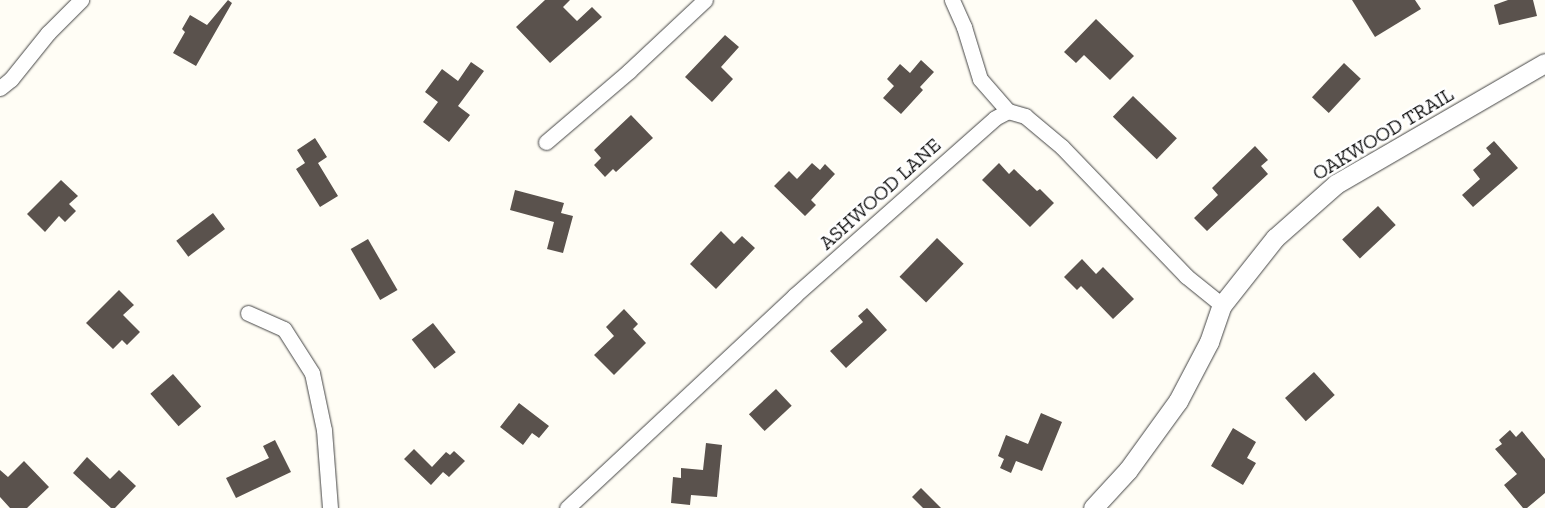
<!DOCTYPE html>
<style>
body{margin:0}
#map{position:relative;width:1545px;height:508px;overflow:hidden;background:#fffdf5;font-family:"Zilla Slab",serif}
div>[style]{position:absolute}
.building>*{inset:0;background:#5a524d;transform-origin:0 0}
.roads{filter:drop-shadow(0 0 1px #444) drop-shadow(0 0 1px #444)}
.minor>*{height:15px;margin:-7.5px;padding:0 7.5px;transform-origin:7.5px;border-radius:7.5px;background:#fff}
.tertiary>*{height:19px;margin:-9.5px;padding:0 9.5px;transform-origin:9.5px;border-radius:9.5px;background:#fff}
span{translate:-50% -50%;white-space:nowrap;text-align:center;line-height:1.15;-webkit-text-stroke:5px #fff;paint-order:stroke}
.street-label{font-size:20px;color:#111}
</style>
<div id="map">
<div class="building">
<i style="clip-path:polygon(228px 0,232px 3px,196px 66px,173px 53px,185px 32px,182px 29px,190px 15px,207px 25px)"></i>
<i style="clip-path:polygon(545px 0,570px 0,563px 7px,577px 21px,592px 7px,602px 17px,550px 63px,516px 27px)"></i>
<i style="clip-path:polygon(1352px 0,1415px 0,1421px 9px,1375px 37px)"></i>
<i style="clip-path:polygon(1508px 0,1533px 0,1537px 16px,1499px 25px,1494px 5px)"></i>
<i style="clip-path:polygon(1096px 19px,1134px 56px,1110px 80px,1084px 55px,1076px 63px,1064px 52px)"></i>
<i style="clip-path:polygon(725px 35px,739px 47px,721px 67px,733px 79px,712px 102px,685px 77px)"></i>
<i style="clip-path:polygon(921px 60px,934px 72px,920px 87px,923px 90px,901px 114px,883px 98px,894px 86px,887px 79px,900px 64px,910px 73px)"></i>
<i style="clip-path:polygon(471px 62px,484px 71px,458px 106px,470px 115px,449px 142px,423px 122px,438px 102px,425px 92px,442px 69px,458px 81px)"></i>
<i style="left:1344px;top:63px;width:23px;height:47px;rotate:43deg"></i>
<i style="left:1133px;top:96px;width:61px;height:29px;rotate:44deg"></i>
<i style="clip-path:polygon(631px 115px,653px 138px,616px 172px,613px 169px,605px 177px,594px 165px,601px 158px,594px 150px)"></i>
<i style="clip-path:polygon(315px 138px,327px 157px,318px 163px,338px 196px,320px 207px,296px 169px,305px 163px,297px 150px)"></i>
<i style="clip-path:polygon(1494px 141px,1518px 168px,1473px 207px,1462px 195px,1480px 179px,1473px 170px,1491px 154px,1486px 148px)"></i>
<i style="clip-path:polygon(1255px 146px,1268px 160px,1261px 166px,1268px 174px,1207px 231px,1194px 218px,1218px 195px,1212px 188px)"></i>
<i style="clip-path:polygon(812px 163px,820px 170px,825px 164px,835px 174px,811px 200px,816px 205px,805px 216px,774px 186px,789px 171px,797px 179px)"></i>
<i style="clip-path:polygon(999px 163px,1009px 174px,1014px 169px,1037px 191px,1040px 189px,1054px 203px,1030px 227px,982px 180px)"></i>
<i style="clip-path:polygon(61px 180px,78px 196px,69px 204px,76px 211px,65px 222px,59px 216px,45px 232px,27px 214px)"></i>
<i style="clip-path:polygon(515px 190px,564px 203px,561px 213px,573px 216px,563px 253px,547px 249px,554px 222px,510px 210px)"></i>
<i style="left:1378px;top:206px;width:26px;height:49px;rotate:47deg"></i>
<i style="left:213px;top:213px;width:20px;height:46px;rotate:53deg"></i>
<i style="clip-path:polygon(721px 231px,734px 244px,742px 236px,755px 248px,716px 289px,690px 264px)"></i>
<i style="left:937px;top:238px;width:37px;height:54px;rotate:44deg"></i>
<i style="left:368px;top:239px;width:59px;height:20px;rotate:60deg"></i>
<i style="clip-path:polygon(1082px 259px,1096px 274px,1103px 267px,1134px 299px,1113px 319px,1081px 286px,1077px 290px,1064px 277px)"></i>
<i style="clip-path:polygon(119px 290px,134px 305px,123px 315px,140px 332px,127px 345px,122px 340px,113px 349px,86px 323px)"></i>
<i style="clip-path:polygon(867px 308px,887px 330px,846px 368px,830px 351px,863px 322px,858px 316px)"></i>
<i style="clip-path:polygon(624px 309px,638px 324px,633px 329px,646px 343px,614px 375px,594px 355px,614px 336px,606px 327px)"></i>
<i style="left:433px;top:323px;width:37px;height:27px;rotate:52deg"></i>
<i style="left:1314px;top:372px;width:31px;height:39px;rotate:48deg"></i>
<i style="left:173px;top:374px;width:43px;height:30px;rotate:49deg"></i>
<i style="left:776px;top:389px;width:23px;height:37px;rotate:47deg"></i>
<i style="clip-path:polygon(519px 403px,549px 426px,539px 438px,532px 433px,523px 445px,500px 427px)"></i>
<i style="clip-path:polygon(1041px 413px,1062px 422px,1042px 471px,1016px 461px,1011px 473px,1000px 468px,1004px 459px,998px 456px,1006px 435px,1028px 444px)"></i>
<i style="clip-path:polygon(1233px 428px,1256px 442px,1247px 458px,1256px 463px,1243px 485px,1211px 466px)"></i>
<i style="clip-path:polygon(1510px 430px,1516px 437px,1522px 431px,1545px 459px,1545px 493px,1527px 508px,1523px 508px,1504px 485px,1517px 474px,1495px 449px,1502px 444px,1499px 440px)"></i>
<i style="clip-path:polygon(275px 440px,291px 472px,236px 498px,226px 478px,269px 458px,263px 446px)"></i>
<i style="clip-path:polygon(706px 443px,722px 445px,717px 497px,691px 495px,690px 505px,671px 503px,673px 477px,681px 478px,681px 468px,703px 470px)"></i>
<i style="clip-path:polygon(414px 449px,432px 467px,446px 452px,450px 455px,454px 451px,465px 461px,449px 477px,443px 472px,431px 485px,404px 459px)"></i>
<i style="clip-path:polygon(87px 457px,110px 479px,119px 470px,136px 486px,115px 508px,111px 508px,73px 473px)"></i>
<i style="clip-path:polygon(24px 461px,49px 487px,27px 508px,10px 508px,0 497px,0 470px,8px 477px)"></i>
<i style="clip-path:polygon(921px 488px,941px 508px,923px 508px,912px 497px)"></i>
</div>
<div class="roads">
<div class="minor">
<i style="left:952px;top:0;width:30px;rotate:66deg"></i>
<i style="left:964px;top:27px;width:54px;rotate:72.9deg"></i>
<i style="left:980px;top:79px;width:43px;rotate:48.8deg"></i>
<i style="left:0;top:88px;width:14px;rotate:-39deg"></i>
<i style="left:11px;top:79px;width:59px;rotate:-51.2deg"></i>
<i style="left:48px;top:33px;width:47px;rotate:-45deg"></i>
<i style="left:546px;top:142px;width:109px;rotate:-40.5deg"></i>
<i style="left:629px;top:71px;width:104px;rotate:-43.1deg"></i>
<i style="left:248px;top:313px;width:39px;rotate:24deg"></i>
<i style="left:284px;top:329px;width:52px;rotate:57.5deg"></i>
<i style="left:312px;top:373px;width:58px;rotate:78.1deg"></i>
<i style="left:324px;top:430px;width:78px;rotate:85.6deg"></i>
<i style="left:567px;top:508px;width:311px;rotate:-43deg"></i>
<i style="left:794px;top:296px;width:268px;rotate:-41.5deg"></i>
<i style="left:995px;top:118px;width:15px;rotate:-28deg"></i>
<i style="left:1008px;top:111px;width:18px;rotate:16deg"></i>
<i style="left:1025px;top:116px;width:48px;rotate:40deg"></i>
<i style="left:1062px;top:147px;width:179px;rotate:46.1deg"></i>
<i style="left:1186px;top:276px;width:46px;rotate:38.9deg"></i>
</div>
<div class="tertiary">
<i style="left:1093px;top:508px;width:52px;rotate:-47.4deg"></i>
<i style="left:1128px;top:470px;width:85px;rotate:-54.1deg"></i>
<i style="left:1178px;top:401px;width:67px;rotate:-62.3deg"></i>
<i style="left:1209px;top:342px;width:39px;rotate:-71deg"></i>
<i style="left:1222px;top:305px;width:85px;rotate:-51.7deg"></i>
<i style="left:1275px;top:238px;width:81px;rotate:-41.5deg"></i>
<i style="left:1336px;top:184px;width:241px;rotate:-30.1deg"></i>
</div>
</div>
<div class="street-label">
<span style="left:1383px;top:134px;rotate:-31deg">OAKWOOD TRAIL</span>
<span style="left:880px;top:194px;rotate:-42deg">ASHWOOD LANE</span>
</div>
</div>
